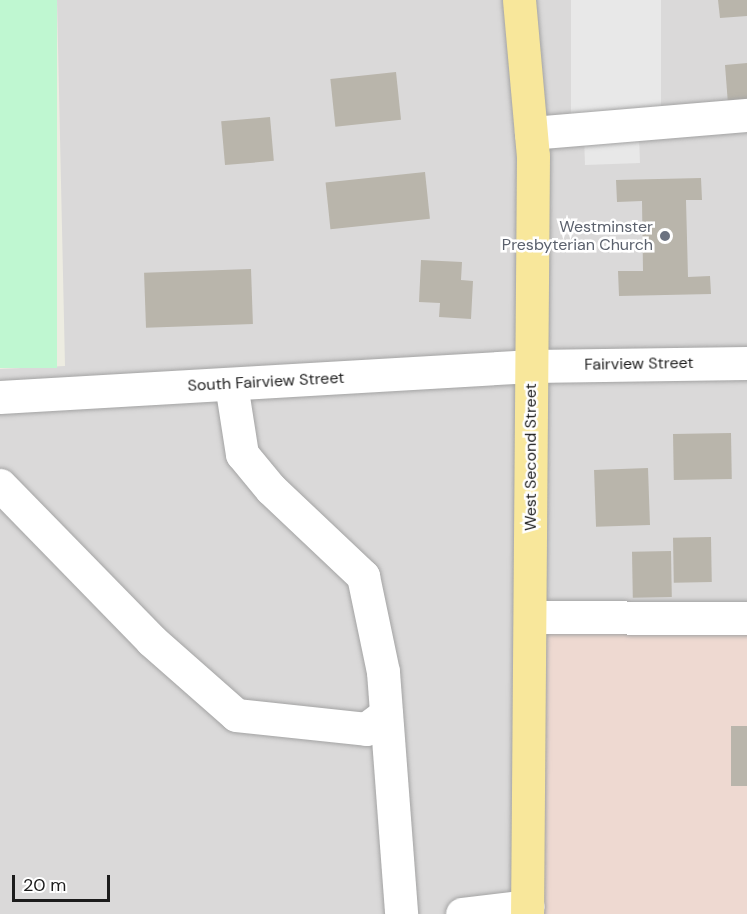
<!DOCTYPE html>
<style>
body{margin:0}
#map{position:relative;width:747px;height:914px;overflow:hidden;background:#edece1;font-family:"DM Sans",sans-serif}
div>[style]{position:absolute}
.residential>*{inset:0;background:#dad9d9}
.commercial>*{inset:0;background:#eed9d1;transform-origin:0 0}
.park>*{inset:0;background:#bff7d1;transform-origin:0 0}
.parking>*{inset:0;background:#e8e8e8;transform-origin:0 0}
.building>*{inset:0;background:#b9b5ab;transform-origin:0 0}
.roads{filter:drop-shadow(0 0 2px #a3a3a3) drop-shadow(0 0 2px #a3a3a3)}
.minor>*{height:33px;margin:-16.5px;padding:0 16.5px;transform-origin:16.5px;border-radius:16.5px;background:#fff}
.major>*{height:33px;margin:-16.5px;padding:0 16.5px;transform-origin:16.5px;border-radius:16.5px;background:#f8e79b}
.dots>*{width:16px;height:16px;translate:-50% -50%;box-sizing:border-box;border:3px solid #fff;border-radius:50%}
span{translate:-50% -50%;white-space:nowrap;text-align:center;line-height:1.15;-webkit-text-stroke:5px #fff;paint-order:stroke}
.worship-label{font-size:16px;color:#5b616d}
.right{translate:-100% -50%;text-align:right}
.street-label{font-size:16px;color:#1c1c1c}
.scale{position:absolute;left:12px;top:875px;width:98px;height:27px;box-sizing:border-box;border:3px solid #1c1c1c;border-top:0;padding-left:8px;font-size:18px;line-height:21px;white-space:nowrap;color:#1c1c1c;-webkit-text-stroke:4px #fff;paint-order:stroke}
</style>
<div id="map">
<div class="residential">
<i style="clip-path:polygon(57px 0,747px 0,747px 618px,527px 914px,0 914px,0 369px,65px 366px)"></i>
</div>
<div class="commercial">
<i style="left:530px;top:617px;width:217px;height:297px"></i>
</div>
<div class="park">
<i style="left:0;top:0;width:57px;height:368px"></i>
</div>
<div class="parking">
<i style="left:571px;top:0;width:90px;height:115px"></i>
<i style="left:639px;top:135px;width:28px;height:55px;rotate:88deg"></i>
</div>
<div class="building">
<i style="clip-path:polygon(718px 0,747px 0,747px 16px,720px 18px)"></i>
<i style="clip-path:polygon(747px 63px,747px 102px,728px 104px,725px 65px)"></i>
<i style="left:396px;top:72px;width:48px;height:66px;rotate:84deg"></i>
<i style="left:270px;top:117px;width:44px;height:49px;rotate:85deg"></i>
<i style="left:425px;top:172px;width:47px;height:100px;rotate:84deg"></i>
<i style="clip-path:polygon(701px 178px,702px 200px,686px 200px,688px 277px,710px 276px,711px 294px,619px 296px,618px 271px,643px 271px,642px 201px,617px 202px,616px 180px)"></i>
<i style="clip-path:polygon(421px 260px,462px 262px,461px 280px,473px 281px,471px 319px,439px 317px,440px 303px,419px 302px)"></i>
<i style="left:251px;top:269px;width:55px;height:107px;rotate:88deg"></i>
<i style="left:731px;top:433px;width:46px;height:58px;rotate:89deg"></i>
<i style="left:648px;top:468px;width:57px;height:54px;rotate:88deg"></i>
<i style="left:711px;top:537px;width:45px;height:38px;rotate:89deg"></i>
<i style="left:671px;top:551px;width:46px;height:39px;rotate:89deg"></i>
<i style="left:731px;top:726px;width:16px;height:60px"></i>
</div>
<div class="roads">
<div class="minor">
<i style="left:531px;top:133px;width:217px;rotate:-4.8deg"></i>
<i style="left:231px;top:384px;width:71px;rotate:81.1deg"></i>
<i style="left:242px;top:454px;width:45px;rotate:50.4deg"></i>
<i style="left:271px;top:489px;width:127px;rotate:43.4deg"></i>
<i style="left:363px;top:576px;width:98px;rotate:78.2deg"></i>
<i style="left:383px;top:672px;width:243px;rotate:85.7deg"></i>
<i style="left:0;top:397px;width:533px;rotate:-3.33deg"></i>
<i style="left:532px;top:366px;width:215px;rotate:-0.8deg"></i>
<i style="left:0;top:485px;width:216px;rotate:45.7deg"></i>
<i style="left:151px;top:640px;width:113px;rotate:41.4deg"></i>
<i style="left:236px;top:715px;width:131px;rotate:6.1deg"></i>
<i style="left:366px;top:729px;width:25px;rotate:-37deg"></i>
<i style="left:530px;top:617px;width:217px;rotate:0.3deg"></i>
<i style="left:462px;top:914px;width:66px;rotate:-6.9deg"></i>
</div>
<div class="major">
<i style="left:519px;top:0;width:157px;rotate:84.9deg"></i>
<i style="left:533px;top:156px;width:758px;rotate:90.45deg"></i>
</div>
</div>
<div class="dots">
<i style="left:665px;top:236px;background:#6b7280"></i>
</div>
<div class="worship-label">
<span class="right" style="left:653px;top:236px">Westminster<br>Presbyterian Church</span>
</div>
<div class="street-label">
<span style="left:639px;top:364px;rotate:-1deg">Fairview Street</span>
<span style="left:266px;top:382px;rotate:-3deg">South Fairview Street</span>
<span style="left:531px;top:457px;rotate:-90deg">West Second Street</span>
</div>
<div class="scale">20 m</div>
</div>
